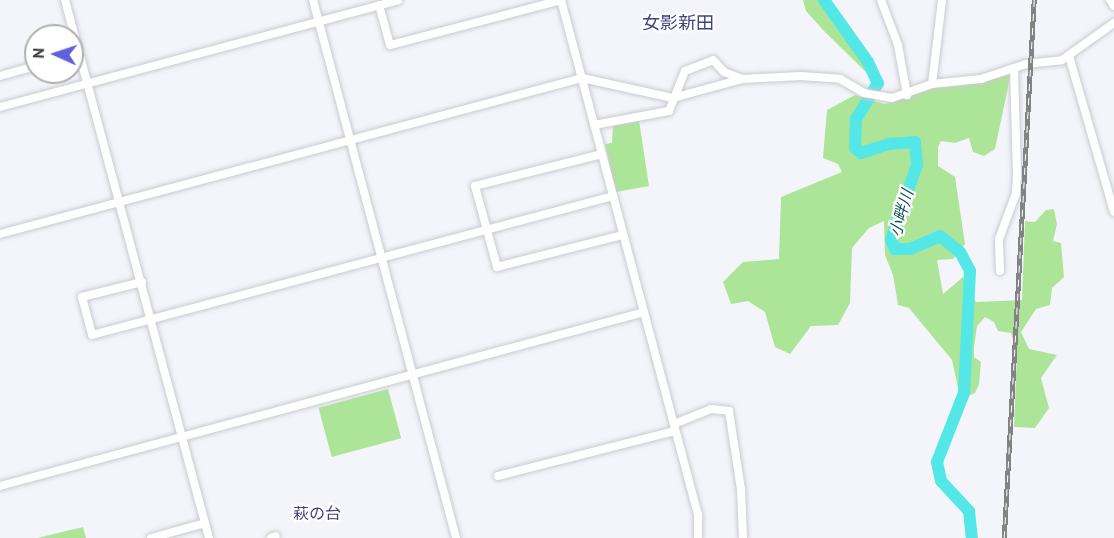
<!DOCTYPE html>
<meta charset="utf-8">
<style>
body{margin:0}
#map{position:relative;width:1114px;height:538px;overflow:hidden;background:#f3f5fa;font-family:"PT Sans","Noto Sans JP",sans-serif}
div>[style]{position:absolute}
.green>*{inset:0;background:#ace597;transform-origin:0 0}
.river>*{height:12px;margin:-6px;padding:0 6px;transform-origin:6px;border-radius:6px;background:#53e7e7}
.roads{filter:drop-shadow(0 0 2px #c9cbcf) drop-shadow(0 0 2px #c9cbcf)}
.minor>*{height:8px;margin:-4px;padding:0 4px;transform-origin:4px;border-radius:4px;background:#fff}
.rail>*{height:4.5px;margin-top:-2.25px;transform-origin:0;background:repeating-linear-gradient(90deg,#fff 0 7px,#818385 0 14px);box-sizing:border-box;border-block:2px solid #818385}
span{translate:-50% -50%;white-space:nowrap;text-align:center;line-height:1.15;-webkit-text-stroke:4.5px #fff;paint-order:stroke}
.water-label{font-size:16px;color:#0e4f50;font-style:italic}
.neighbourhood-label{font-size:16px;color:#404380}
.quarter-label{font-size:18px;color:#404380}
.north{position:absolute;left:24px;top:24px;width:60px;height:60px;box-sizing:border-box;background:#fff;border:2px solid #b0b0b1;border-radius:50%;rotate:273deg;font-size:16px;font-weight:700;line-height:24px;text-align:center;color:#393a3b}
.north::after{content:'';display:block;margin:auto;width:21px;height:27px;background:#6162db;clip-path:polygon(50% 0,100% 100%,50% 72%,0 100%)}
</style>
<div id="map">
<div class="green">
<i style="clip-path:polygon(803px 0,828px 0,870px 76px,824px 31px,806px 11px)"></i>
<i style="clip-path:polygon(1011px 73px,995px 149px,984px 156px,973px 152px,969px 138px,955px 143px,941px 141px,938px 147px,938px 166px,955px 177px,965px 244px,953px 259px,937px 260px,943px 294px,963px 277px,976px 302px,1022px 300px,1025px 221px,1035px 222px,1046px 210px,1054px 209px,1057px 224px,1053px 241px,1061px 243px,1064px 277px,1052px 288px,1050px 305px,1036px 309px,1021px 332px,1029px 349px,1057px 355px,1041px 378px,1049px 408px,1035px 428px,1014px 427px,1017px 352px,1011px 333px,998px 331px,994px 322px,985px 317px,977px 326px,974px 347px,974px 357px,981px 362px,979px 384px,975px 393px,968px 396px,959px 392px,952px 360px,909px 308px,898px 305px,893px 275px,885px 255px,884px 221px,869px 228px,852px 248px,850px 303px,838px 325px,811px 326px,790px 354px,775px 347px,765px 312px,748px 301px,731px 304px,723px 282px,743px 262px,779px 259px,781px 197px,842px 172px,838px 164px,823px 158px,827px 110px,855px 95px,885px 104px,933px 86px)"></i>
<i style="clip-path:polygon(639px 120px,649px 186px,616px 192px,605px 144px,612px 143px,613px 125px)"></i>
<i style="left:388px;top:389px;width:51px;height:72px;rotate:75deg"></i>
<i style="clip-path:polygon(83px 527px,86px 538px,37px 538px)"></i>
</div>
<div class="river">
<i style="left:824px;top:0;width:76px;rotate:54.6deg"></i>
<i style="left:868px;top:62px;width:23px;rotate:65deg"></i>
<i style="left:878px;top:83px;width:42px;rotate:121.4deg"></i>
<i style="left:856px;top:119px;width:29px;rotate:92deg"></i>
<i style="left:855px;top:148px;width:8px;rotate:40deg"></i>
<i style="left:861px;top:153px;width:28px;rotate:-18deg"></i>
<i style="left:888px;top:144px;width:27px;rotate:-4deg"></i>
<i style="left:915px;top:142px;width:23px;rotate:85deg"></i>
<i style="left:917px;top:165px;width:79px;rotate:109.1deg"></i>
<i style="left:891px;top:240px;width:10px;rotate:66deg"></i>
<i style="left:895px;top:249px;width:15px"></i>
<i style="left:910px;top:249px;width:33px;rotate:-23deg"></i>
<i style="left:940px;top:236px;width:26px;rotate:39deg"></i>
<i style="left:960px;top:252px;width:21px;rotate:62deg"></i>
<i style="left:970px;top:271px;width:122px;rotate:92.8deg"></i>
<i style="left:964px;top:393px;width:74px;rotate:111.4deg"></i>
<i style="left:937px;top:462px;width:19px;rotate:78deg"></i>
<i style="left:941px;top:481px;width:41px;rotate:47deg"></i>
<i style="left:969px;top:511px;width:27px;rotate:84deg"></i>
</div>
<div class="roads">
<div class="minor">
<i style="left:65px;top:0;width:557px;rotate:75.02deg"></i>
<i style="left:313px;top:0;width:557px;rotate:75.11deg"></i>
<i style="left:561px;top:0;width:533px;rotate:75.1deg"></i>
<i style="left:698px;top:515px;width:23px;rotate:90deg"></i>
<i style="left:881px;top:0;width:48px;rotate:69.3deg"></i>
<i style="left:898px;top:45px;width:51px;rotate:79.8deg"></i>
<i style="left:1110px;top:0;width:7px;rotate:56deg"></i>
<i style="left:379px;top:5px;width:41px;rotate:74.6deg"></i>
<i style="left:390px;top:45px;width:177px;rotate:-14.7deg"></i>
<i style="left:1069px;top:56px;width:162px;rotate:73.9deg"></i>
<i style="left:0;top:76px;width:37px;rotate:-16deg"></i>
<i style="left:932px;top:84px;width:85px;rotate:-83.2deg"></i>
<i style="left:0;top:107px;width:412px;rotate:-15deg"></i>
<i style="left:594px;top:125px;width:76px;rotate:-10.6deg"></i>
<i style="left:669px;top:111px;width:43px;rotate:-68.2deg"></i>
<i style="left:685px;top:71px;width:30px;rotate:-21deg"></i>
<i style="left:713px;top:60px;width:16px;rotate:47deg"></i>
<i style="left:724px;top:72px;width:19px;rotate:21deg"></i>
<i style="left:602px;top:154px;width:131px;rotate:165.9deg"></i>
<i style="left:475px;top:186px;width:84px;rotate:74.8deg"></i>
<i style="left:497px;top:267px;width:130px;rotate:-14.3deg"></i>
<i style="left:0;top:234px;width:603px;rotate:-15deg"></i>
<i style="left:582px;top:78px;width:93px;rotate:12.4deg"></i>
<i style="left:673px;top:98px;width:72px;rotate:-15.4deg"></i>
<i style="left:742px;top:79px;width:59px;rotate:-2.9deg"></i>
<i style="left:801px;top:76px;width:39px;rotate:4deg"></i>
<i style="left:840px;top:79px;width:28px;rotate:30deg"></i>
<i style="left:864px;top:93px;width:28px;rotate:10deg"></i>
<i style="left:892px;top:98px;width:42px;rotate:-19.3deg"></i>
<i style="left:932px;top:84px;width:49px;rotate:-5.8deg"></i>
<i style="left:981px;top:79px;width:47px;rotate:-18.4deg"></i>
<i style="left:1026px;top:64px;width:36px;rotate:-6deg"></i>
<i style="left:1062px;top:60px;width:64px;rotate:-35.4deg"></i>
<i style="left:1000px;top:271px;width:32px;rotate:-92deg"></i>
<i style="left:999px;top:239px;width:49px;rotate:-69.7deg"></i>
<i style="left:1016px;top:193px;width:17px;rotate:-87deg"></i>
<i style="left:1017px;top:176px;width:108px;rotate:-91.6deg"></i>
<i style="left:142px;top:282px;width:62px;rotate:166deg"></i>
<i style="left:82px;top:297px;width:39px;rotate:75deg"></i>
<i style="left:92px;top:335px;width:539px;rotate:-14.94deg"></i>
<i style="left:674px;top:424px;width:40px;rotate:-22deg"></i>
<i style="left:711px;top:409px;width:18px;rotate:6deg"></i>
<i style="left:729px;top:411px;width:79px;rotate:81.3deg"></i>
<i style="left:741px;top:489px;width:49px;rotate:87.7deg"></i>
<i style="left:498px;top:476px;width:183px;rotate:-14.3deg"></i>
<i style="left:0;top:486px;width:667px;rotate:-15.12deg"></i>
<i style="left:151px;top:538px;width:56px;rotate:-15.5deg"></i>
<i style="left:271px;top:538px;width:5px;rotate:-22deg"></i>
</div>
</div>
<div class="rail">
<i style="left:1004px;top:538px;width:539px;rotate:-86.81deg"></i>
</div>
<div class="water-label">
<span style="left:901px;top:213px;rotate:-74deg">小畔川</span>
</div>
<div class="neighbourhood-label">
<span style="left:317px;top:513px">萩の台</span>
</div>
<div class="quarter-label">
<span style="left:678px;top:23px">女影新田</span>
</div>
<div class="north">N</div>
</div>
